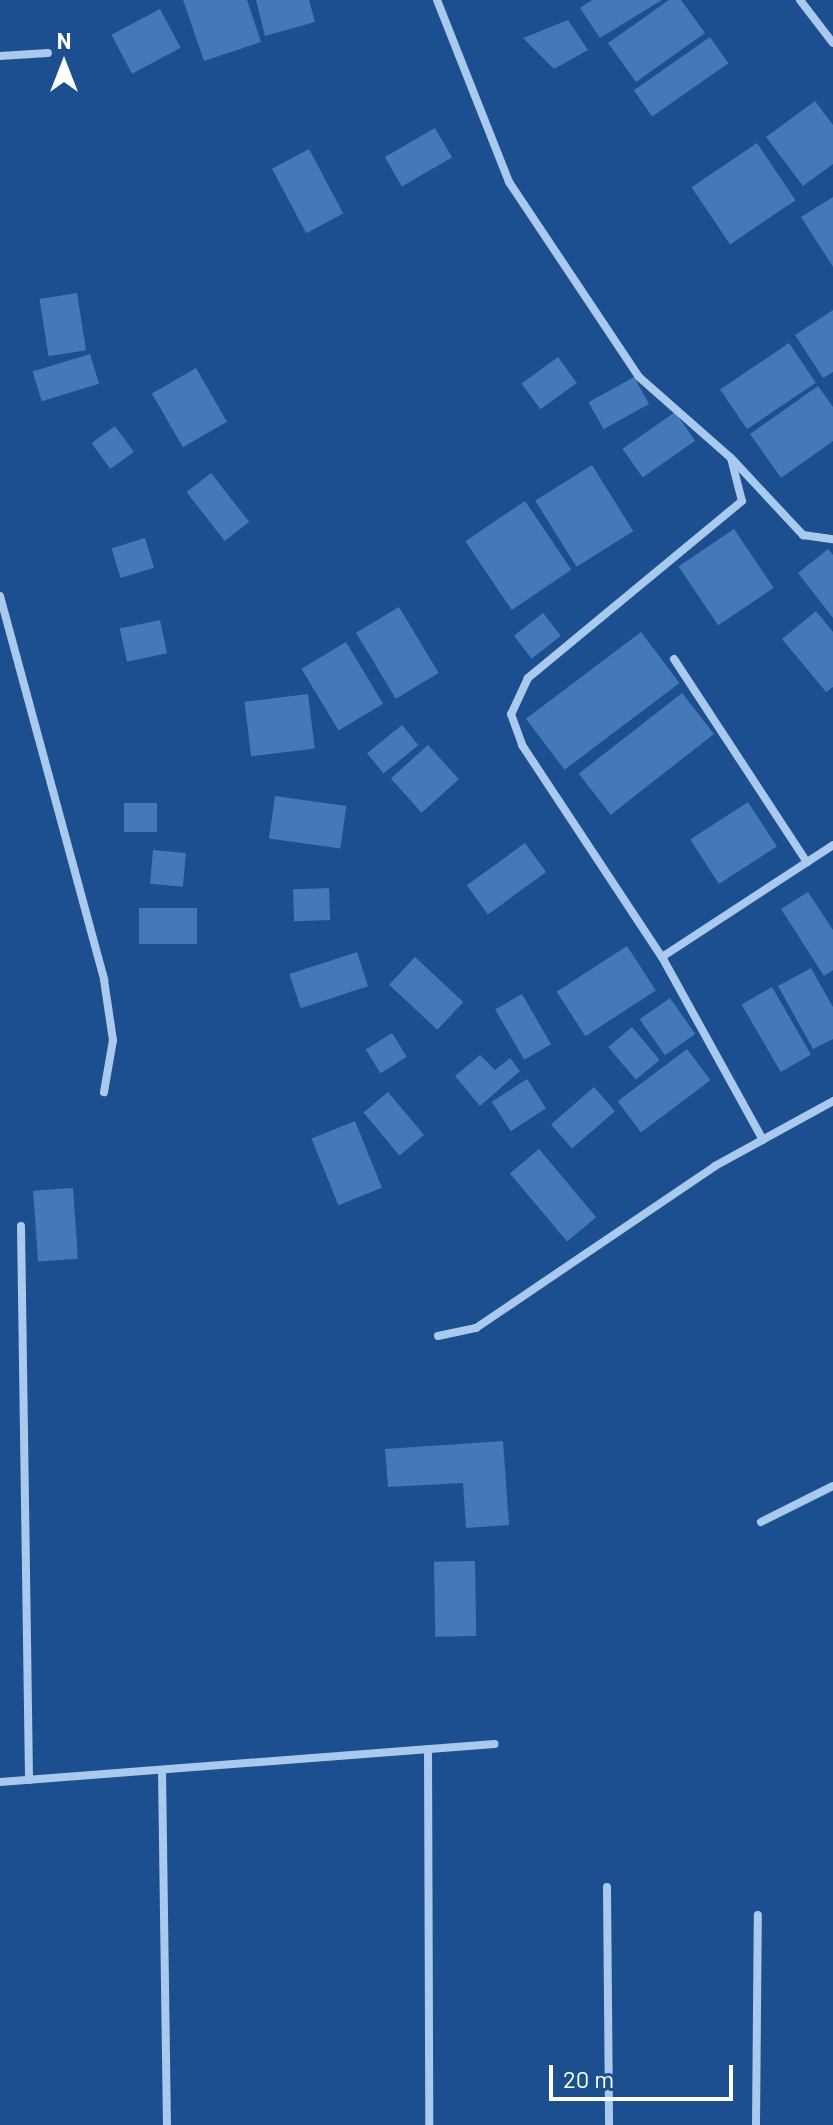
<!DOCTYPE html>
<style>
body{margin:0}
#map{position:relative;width:833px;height:2125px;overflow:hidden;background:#1b4f8f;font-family:Barlow,sans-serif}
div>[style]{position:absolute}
.building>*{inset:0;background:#4478b7;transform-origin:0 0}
.minor>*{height:8px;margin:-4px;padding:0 4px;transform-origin:4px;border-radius:4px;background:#a9c9ee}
span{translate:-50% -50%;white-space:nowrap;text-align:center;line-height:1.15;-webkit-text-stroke:6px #1b4f8f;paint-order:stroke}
.north{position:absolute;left:24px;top:24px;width:80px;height:80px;-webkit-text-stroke:6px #1b4f8f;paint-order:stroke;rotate:0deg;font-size:22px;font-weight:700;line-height:32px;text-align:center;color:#fff}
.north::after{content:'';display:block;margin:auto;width:28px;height:36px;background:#fff;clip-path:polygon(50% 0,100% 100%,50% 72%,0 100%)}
.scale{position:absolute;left:549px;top:2065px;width:184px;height:36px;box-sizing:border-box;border:4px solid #fff;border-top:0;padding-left:10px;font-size:24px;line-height:28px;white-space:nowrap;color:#fff;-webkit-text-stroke:6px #1b4f8f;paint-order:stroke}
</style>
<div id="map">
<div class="building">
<i style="clip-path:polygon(183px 0,247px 0,261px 42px,204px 61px)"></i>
<i style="clip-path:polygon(256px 0,309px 0,315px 22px,265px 36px)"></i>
<i style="clip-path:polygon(592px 0,662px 0,600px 38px,580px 8px)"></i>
<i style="clip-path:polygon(669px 0,681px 0,705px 33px,636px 82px,608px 43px)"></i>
<i style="left:160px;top:9px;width:44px;height:55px;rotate:62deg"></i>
<i style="clip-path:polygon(568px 20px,588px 50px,554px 69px,523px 38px)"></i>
<i style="left:710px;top:37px;width:32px;height:93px;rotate:55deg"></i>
<i style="clip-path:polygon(815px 101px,833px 125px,833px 164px,803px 186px,766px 137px)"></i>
<i style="left:435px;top:128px;width:34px;height:58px;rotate:60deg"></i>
<i style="left:757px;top:143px;width:69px;height:79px;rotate:56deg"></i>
<i style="left:309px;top:149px;width:73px;height:42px;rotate:62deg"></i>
<i style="clip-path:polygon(833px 197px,833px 267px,801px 217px)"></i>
<i style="left:77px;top:293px;width:58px;height:38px;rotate:81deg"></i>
<i style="clip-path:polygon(833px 310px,833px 372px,823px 378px,795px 335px)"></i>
<i style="left:789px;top:343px;width:48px;height:83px;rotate:56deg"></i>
<i style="left:90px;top:354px;width:31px;height:60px;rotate:73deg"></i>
<i style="left:558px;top:357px;width:32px;height:45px;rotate:54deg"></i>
<i style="left:196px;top:368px;width:62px;height:51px;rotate:60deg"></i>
<i style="left:634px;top:377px;width:31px;height:52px;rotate:61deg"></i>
<i style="clip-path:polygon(818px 386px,833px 407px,833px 441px,781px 478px,750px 434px)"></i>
<i style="left:675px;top:412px;width:35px;height:64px;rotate:55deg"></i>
<i style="left:115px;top:426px;width:32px;height:29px;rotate:54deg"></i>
<i style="left:592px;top:465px;width:78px;height:67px;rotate:58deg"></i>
<i style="left:211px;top:473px;width:62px;height:31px;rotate:52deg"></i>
<i style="left:525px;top:501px;width:83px;height:72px;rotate:56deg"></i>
<i style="left:734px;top:529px;width:71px;height:67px;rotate:56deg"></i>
<i style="left:145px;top:538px;width:31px;height:35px;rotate:73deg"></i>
<i style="clip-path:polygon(828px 549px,833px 555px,833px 618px,798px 573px)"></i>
<i style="left:399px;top:607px;width:77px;height:50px;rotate:59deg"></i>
<i style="clip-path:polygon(816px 611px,833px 632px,833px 687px,826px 692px,782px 639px)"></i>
<i style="left:543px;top:613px;width:29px;height:37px;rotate:52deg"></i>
<i style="left:160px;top:620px;width:34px;height:41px;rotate:78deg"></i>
<i style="left:641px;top:632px;width:64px;height:144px;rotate:53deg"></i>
<i style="left:346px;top:642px;width:72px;height:52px;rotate:59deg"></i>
<i style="left:682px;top:693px;width:52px;height:131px;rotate:52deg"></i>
<i style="left:308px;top:694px;width:55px;height:64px;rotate:83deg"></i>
<i style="left:402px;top:725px;width:26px;height:45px;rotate:51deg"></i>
<i style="left:428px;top:745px;width:46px;height:50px;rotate:48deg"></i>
<i style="left:275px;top:796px;width:72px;height:43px;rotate:8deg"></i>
<i style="left:748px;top:802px;width:53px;height:69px;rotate:57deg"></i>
<i style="left:124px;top:803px;width:33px;height:29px"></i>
<i style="left:525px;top:843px;width:36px;height:72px;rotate:54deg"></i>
<i style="left:153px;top:850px;width:33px;height:34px;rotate:5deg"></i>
<i style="left:329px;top:888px;width:32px;height:36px;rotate:88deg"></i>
<i style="clip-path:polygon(808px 892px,833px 930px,833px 970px,824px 976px,781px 909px)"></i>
<i style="left:139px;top:908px;width:58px;height:36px"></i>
<i style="left:627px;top:946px;width:53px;height:84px;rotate:57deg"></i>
<i style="left:357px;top:952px;width:36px;height:71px;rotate:72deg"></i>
<i style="left:415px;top:957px;width:66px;height:38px;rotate:43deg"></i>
<i style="clip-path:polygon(811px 968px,833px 1007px,833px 1039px,813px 1049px,778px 986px)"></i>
<i style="left:772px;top:987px;width:78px;height:35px;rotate:60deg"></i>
<i style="left:522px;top:994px;width:58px;height:31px;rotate:60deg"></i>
<i style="left:670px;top:998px;width:44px;height:37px;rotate:55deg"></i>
<i style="left:632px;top:1027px;width:43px;height:31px;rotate:50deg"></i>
<i style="left:392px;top:1033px;width:28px;height:31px;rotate:58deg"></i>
<i style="left:687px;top:1049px;width:39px;height:87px;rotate:53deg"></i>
<i style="clip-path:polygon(480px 1055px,495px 1070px,510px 1058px,520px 1071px,480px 1106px,455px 1076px)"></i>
<i style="left:527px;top:1079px;width:35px;height:42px;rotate:57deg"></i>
<i style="left:594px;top:1087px;width:32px;height:57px;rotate:49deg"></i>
<i style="left:388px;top:1092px;width:56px;height:32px;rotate:50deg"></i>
<i style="left:355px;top:1121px;width:72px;height:47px;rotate:68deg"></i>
<i style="left:539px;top:1149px;width:89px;height:38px;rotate:50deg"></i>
<i style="left:73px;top:1188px;width:71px;height:40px;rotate:86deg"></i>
<i style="clip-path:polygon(503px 1441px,509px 1525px,466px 1528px,463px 1483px,388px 1487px,385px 1449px)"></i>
<i style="left:475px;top:1561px;width:75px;height:41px;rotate:89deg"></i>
</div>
<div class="minor">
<i style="left:437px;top:0;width:196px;rotate:68.4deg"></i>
<i style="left:509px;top:182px;width:234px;rotate:56.3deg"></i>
<i style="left:639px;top:377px;width:123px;rotate:41.4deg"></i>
<i style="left:731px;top:458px;width:44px;rotate:75.7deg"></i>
<i style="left:742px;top:501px;width:278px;rotate:140.4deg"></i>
<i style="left:528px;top:678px;width:40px;rotate:115deg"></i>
<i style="left:511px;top:714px;width:33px;rotate:70deg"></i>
<i style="left:522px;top:745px;width:254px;rotate:56.6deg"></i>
<i style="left:662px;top:957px;width:209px;rotate:61.1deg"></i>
<i style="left:800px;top:0;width:54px;rotate:52.5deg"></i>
<i style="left:0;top:56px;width:48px;rotate:-3.6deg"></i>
<i style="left:733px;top:460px;width:103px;rotate:47deg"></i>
<i style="left:803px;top:535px;width:30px;rotate:8deg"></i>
<i style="left:0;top:596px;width:398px;rotate:74.8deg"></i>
<i style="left:104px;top:980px;width:61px;rotate:81.5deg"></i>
<i style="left:113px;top:1040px;width:53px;rotate:99.8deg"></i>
<i style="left:674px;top:659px;width:243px;rotate:56.8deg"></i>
<i style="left:662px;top:957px;width:204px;rotate:-33.2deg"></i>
<i style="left:21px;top:1226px;width:554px;rotate:89.17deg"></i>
<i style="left:438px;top:1336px;width:39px;rotate:-12deg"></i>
<i style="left:476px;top:1328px;width:289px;rotate:-34.1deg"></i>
<i style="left:715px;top:1166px;width:135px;rotate:-28.8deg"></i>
<i style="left:761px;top:1522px;width:80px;rotate:-26.6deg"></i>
<i style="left:428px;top:1749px;width:376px;rotate:89.8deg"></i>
<i style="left:162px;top:1770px;width:355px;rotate:89.2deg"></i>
<i style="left:0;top:1782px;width:496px;rotate:-4.4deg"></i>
<i style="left:607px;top:1887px;width:238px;rotate:89.5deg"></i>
<i style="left:756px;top:2125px;width:210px;rotate:-89.5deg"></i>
</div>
<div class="north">N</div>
<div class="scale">20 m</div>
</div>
